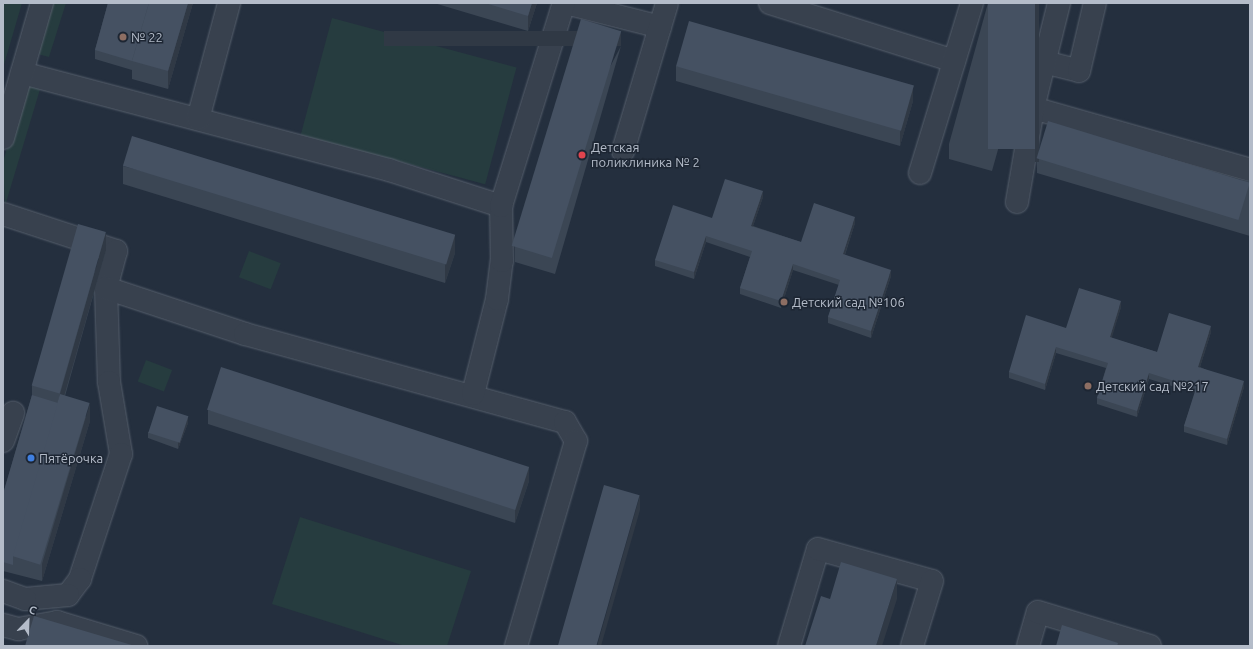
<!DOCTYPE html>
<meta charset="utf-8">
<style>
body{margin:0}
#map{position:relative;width:1253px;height:649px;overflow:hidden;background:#242f3e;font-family:Ubuntu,sans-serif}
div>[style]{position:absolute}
.green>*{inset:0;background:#263c3f;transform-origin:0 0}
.roads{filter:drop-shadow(0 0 1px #565f6c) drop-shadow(0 0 1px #565f6c)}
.minor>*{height:22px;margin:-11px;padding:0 11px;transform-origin:11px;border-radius:11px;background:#38414e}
.wall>*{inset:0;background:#3b4654}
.shaded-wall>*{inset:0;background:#303945;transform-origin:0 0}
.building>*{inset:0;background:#455162;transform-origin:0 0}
.dots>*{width:11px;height:11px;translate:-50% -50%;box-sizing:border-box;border:2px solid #1d2633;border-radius:50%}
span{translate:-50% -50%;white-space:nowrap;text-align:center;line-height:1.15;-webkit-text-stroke:3px #1d2633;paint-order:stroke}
.poi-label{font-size:13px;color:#b4bcc9}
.left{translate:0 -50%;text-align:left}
.frame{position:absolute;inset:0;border:4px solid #b4bcc9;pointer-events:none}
.north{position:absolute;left:8px;top:601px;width:40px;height:40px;-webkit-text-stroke:3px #1d2633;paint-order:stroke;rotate:23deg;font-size:11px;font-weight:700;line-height:16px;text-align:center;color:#b4bcc9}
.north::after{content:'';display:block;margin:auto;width:14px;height:18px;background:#b4bcc9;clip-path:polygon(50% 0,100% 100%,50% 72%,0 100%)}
</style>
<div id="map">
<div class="green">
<i style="clip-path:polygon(3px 3px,22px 3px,3px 68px)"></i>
<i style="clip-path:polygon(49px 3px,66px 3px,49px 57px,34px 53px)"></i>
<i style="left:332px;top:18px;width:191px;height:121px;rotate:15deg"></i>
<i style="clip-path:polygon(26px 82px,41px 86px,5px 206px,3px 162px)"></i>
<i style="left:249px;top:251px;width:34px;height:28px;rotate:21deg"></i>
<i style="left:146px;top:360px;width:28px;height:23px;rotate:21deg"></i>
<i style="clip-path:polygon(300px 517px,471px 571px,447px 646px,405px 646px,272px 604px)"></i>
</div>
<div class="roads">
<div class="minor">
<i style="left:566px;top:3px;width:97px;rotate:14.3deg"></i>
<i style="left:770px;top:3px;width:193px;rotate:17.5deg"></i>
<i style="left:1044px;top:62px;width:36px;rotate:14deg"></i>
<i style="left:1079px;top:71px;width:70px;rotate:-76.8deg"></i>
<i style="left:22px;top:73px;width:380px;rotate:14.8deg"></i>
<i style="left:389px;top:170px;width:118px;rotate:17.8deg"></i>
<i style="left:1033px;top:108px;width:226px;rotate:15.9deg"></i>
<i style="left:198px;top:119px;width:120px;rotate:-75deg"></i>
<i style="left:3px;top:138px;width:141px;rotate:-73.9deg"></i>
<i style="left:623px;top:151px;width:154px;rotate:-73.4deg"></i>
<i style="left:920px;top:173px;width:178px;rotate:-73deg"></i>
<i style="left:1017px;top:202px;width:95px;rotate:-80.3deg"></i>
<i style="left:1033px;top:108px;width:108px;rotate:-76.1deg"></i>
<i style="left:3px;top:214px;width:119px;rotate:18.1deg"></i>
<i style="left:116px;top:251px;width:38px;rotate:105deg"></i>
<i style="left:106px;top:288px;width:94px;rotate:88.2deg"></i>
<i style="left:109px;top:382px;width:73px;rotate:80.5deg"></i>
<i style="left:121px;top:454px;width:132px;rotate:108.2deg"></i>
<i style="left:80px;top:579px;width:20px;rotate:127deg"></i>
<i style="left:68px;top:595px;width:43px;rotate:174.7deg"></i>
<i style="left:25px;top:599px;width:23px;rotate:-160deg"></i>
<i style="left:106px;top:288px;width:146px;rotate:18.3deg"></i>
<i style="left:245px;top:334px;width:332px;rotate:15.4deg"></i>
<i style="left:565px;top:422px;width:22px;rotate:60deg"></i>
<i style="left:576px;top:441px;width:214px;rotate:106.3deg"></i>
<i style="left:473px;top:394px;width:98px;rotate:-75.8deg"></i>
<i style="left:497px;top:299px;width:38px;rotate:-83deg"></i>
<i style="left:502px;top:261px;width:55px;rotate:-91deg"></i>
<i style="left:501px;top:206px;width:213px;rotate:-72.8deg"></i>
<i style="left:3px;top:441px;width:30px;rotate:-70deg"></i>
<i style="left:3px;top:625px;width:16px;rotate:15deg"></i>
<i style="left:18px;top:629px;width:40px;rotate:-10deg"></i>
<i style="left:57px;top:622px;width:83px;rotate:16.9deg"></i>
<i style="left:789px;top:646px;width:101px;rotate:-73.4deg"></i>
<i style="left:818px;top:549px;width:118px;rotate:15.7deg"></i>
<i style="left:932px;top:581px;width:68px;rotate:107.1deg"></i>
<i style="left:1028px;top:646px;width:35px;rotate:-74deg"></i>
<i style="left:1038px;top:612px;width:117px;rotate:16.9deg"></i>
</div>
</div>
<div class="wall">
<i style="clip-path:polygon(108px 3px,193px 3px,168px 89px,132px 79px,132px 70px,95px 59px,95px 50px)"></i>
<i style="clip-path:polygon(434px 3px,537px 3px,528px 31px)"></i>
<i style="clip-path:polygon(988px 3px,1039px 3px,992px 171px,949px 159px,949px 144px)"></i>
<i style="clip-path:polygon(621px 46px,555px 274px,515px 262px,515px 247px)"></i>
<i style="clip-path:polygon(676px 66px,913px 101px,900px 146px,676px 81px)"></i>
<i style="clip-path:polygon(1037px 158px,1250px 181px,1250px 236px,1037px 173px)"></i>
<i style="clip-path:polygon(123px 166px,455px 253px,445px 283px,123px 184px)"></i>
<i style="clip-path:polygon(763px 197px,753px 226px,801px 242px,855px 223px,845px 255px,891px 276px,871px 338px,828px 323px,828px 317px,839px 285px,793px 270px,781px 308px,740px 294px,740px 288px,750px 257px,706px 242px,694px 279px,655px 266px,655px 260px,712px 218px)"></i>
<i style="clip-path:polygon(106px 250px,65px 396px,90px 421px,42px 581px,3px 571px,3px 494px,32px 395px,32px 386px)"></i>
<i style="clip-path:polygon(1121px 307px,1111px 338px,1157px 352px,1211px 332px,1200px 367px,1244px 387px,1227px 445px,1184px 432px,1184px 426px,1195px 393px,1149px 379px,1137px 417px,1097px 404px,1097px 398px,1106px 368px,1056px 353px,1045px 390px,1009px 378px,1009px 372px,1066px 328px)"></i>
<i style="clip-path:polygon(208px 410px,529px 481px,515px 523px,208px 424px)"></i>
<i style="clip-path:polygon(188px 423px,178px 449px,148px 438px,148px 432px)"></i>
</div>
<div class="shaded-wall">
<i style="clip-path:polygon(188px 3px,193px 3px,168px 89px,168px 71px)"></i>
<i style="clip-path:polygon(532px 3px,537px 3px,528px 31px,528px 16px)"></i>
<i style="left:1035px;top:3px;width:4px;height:159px"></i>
<i style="left:621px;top:31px;width:15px;height:237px;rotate:90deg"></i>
<i style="clip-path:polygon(913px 87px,913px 101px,900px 146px,900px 132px)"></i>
<i style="clip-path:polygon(763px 191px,763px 197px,751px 232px,751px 226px)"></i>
<i style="clip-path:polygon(855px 217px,855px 223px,843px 260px,843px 254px)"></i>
<i style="clip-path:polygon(106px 232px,106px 250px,18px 557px,60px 394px)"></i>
<i style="clip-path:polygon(455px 235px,455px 253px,445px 283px,445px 265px)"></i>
<i style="clip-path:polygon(706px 236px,706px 242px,694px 279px,694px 272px)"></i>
<i style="clip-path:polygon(793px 264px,793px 270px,781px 308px,781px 301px)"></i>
<i style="clip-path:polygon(891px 270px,891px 276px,871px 338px,871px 331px)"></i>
<i style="clip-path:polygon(1121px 301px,1121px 307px,1110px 344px,1110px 337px)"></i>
<i style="clip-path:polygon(1211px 326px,1211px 332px,1198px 373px,1198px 367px)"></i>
<i style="clip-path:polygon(1056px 347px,1056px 353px,1045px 390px,1045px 384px)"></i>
<i style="clip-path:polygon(1149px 373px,1149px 379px,1137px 417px,1137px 411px)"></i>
<i style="clip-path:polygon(1244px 381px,1244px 387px,1227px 445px,1227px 439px)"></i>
<i style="clip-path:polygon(90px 403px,90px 421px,42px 581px,42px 564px)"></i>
<i style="clip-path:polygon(188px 416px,188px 423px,178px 449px,178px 443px)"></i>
<i style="clip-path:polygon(529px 466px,529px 481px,515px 523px,515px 508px)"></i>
<i style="clip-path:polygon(640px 495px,640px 510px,601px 646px,597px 646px)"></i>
<i style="clip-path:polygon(897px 579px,897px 599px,882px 646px,876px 646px)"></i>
</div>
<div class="building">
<i style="clip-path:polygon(108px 3px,149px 3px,132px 61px,95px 50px)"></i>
<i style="clip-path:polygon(149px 3px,188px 3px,168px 71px,132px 61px)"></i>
<i style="clip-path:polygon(485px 3px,532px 3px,528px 16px)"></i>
<i style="left:988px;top:3px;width:47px;height:146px"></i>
<i style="left:581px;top:19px;width:42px;height:237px;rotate:17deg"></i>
<i style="left:689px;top:21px;width:234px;height:47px;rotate:16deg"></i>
<i style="left:1048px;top:121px;width:211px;height:39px;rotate:17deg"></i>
<i style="left:132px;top:136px;width:338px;height:31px;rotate:17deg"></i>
<i style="clip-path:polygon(725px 179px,763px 191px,751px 226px,801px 242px,814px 203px,855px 217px,843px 254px,891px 270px,871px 331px,828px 317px,840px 280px,793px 264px,781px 301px,740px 288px,752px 251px,706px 236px,694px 272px,655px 260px,673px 205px,712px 218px)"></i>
<i style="left:78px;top:224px;width:29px;height:168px;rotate:16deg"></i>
<i style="clip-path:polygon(1079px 288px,1121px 301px,1110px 337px,1157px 352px,1169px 313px,1211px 326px,1198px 367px,1244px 381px,1227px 439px,1184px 426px,1196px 388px,1149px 373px,1137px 411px,1097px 398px,1108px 363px,1056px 347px,1045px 384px,1009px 372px,1026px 315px,1066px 328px)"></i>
<i style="left:221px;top:367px;width:324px;height:45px;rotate:18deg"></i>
<i style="left:60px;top:394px;width:31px;height:169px;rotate:17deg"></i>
<i style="clip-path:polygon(32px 395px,58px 403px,13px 556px,13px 565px,3px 562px,3px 494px)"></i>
<i style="left:157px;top:406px;width:33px;height:28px;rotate:18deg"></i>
<i style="left:604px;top:485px;width:37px;height:168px;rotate:16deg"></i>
<i style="clip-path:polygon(841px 562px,897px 579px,876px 646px,805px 646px,821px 596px,830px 599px)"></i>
<i style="clip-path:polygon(34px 616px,135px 646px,25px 646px)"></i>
<i style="clip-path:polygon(1062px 625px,1118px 643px,1117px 646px,1056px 646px)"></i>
</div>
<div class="dots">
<i style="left:123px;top:37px;background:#8d6e63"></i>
<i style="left:582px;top:155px;background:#e0444e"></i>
<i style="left:784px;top:302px;background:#8d6e63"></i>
<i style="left:1088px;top:386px;background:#8d6e63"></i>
<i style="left:31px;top:458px;background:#3f7fe0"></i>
</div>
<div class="poi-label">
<span class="left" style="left:131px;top:37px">№ 22</span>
<span class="left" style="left:591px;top:155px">Детская<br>поликлиника № 2</span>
<span class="left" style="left:792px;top:302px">Детский сад №106</span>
<span class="left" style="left:1096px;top:386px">Детский сад №217</span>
<span class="left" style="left:39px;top:458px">Пятёрочка</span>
</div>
<div class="frame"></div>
<div class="north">С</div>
</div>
